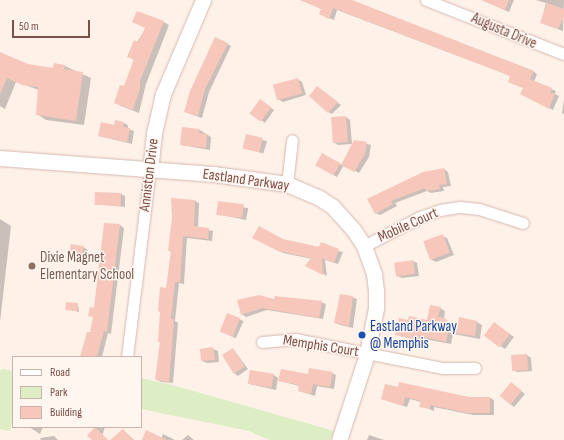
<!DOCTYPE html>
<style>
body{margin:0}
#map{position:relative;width:564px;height:440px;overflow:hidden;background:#fef1e8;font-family:"Sofia Sans Condensed",sans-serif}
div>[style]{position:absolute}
.green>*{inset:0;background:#deeec4}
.shadow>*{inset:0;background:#0003;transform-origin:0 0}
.building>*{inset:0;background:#f7c7bc;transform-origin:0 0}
.roads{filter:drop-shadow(0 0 1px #d5b7ae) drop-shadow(0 0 1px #d5b7ae)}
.street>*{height:11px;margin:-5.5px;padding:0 5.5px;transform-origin:5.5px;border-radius:5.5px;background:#fff}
.secondary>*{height:15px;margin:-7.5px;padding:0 7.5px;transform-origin:7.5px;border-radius:7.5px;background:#fff}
.dots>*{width:11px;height:11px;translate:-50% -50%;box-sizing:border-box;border:2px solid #fff6f0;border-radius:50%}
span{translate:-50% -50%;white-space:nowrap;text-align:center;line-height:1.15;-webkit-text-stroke:3px #fff6f0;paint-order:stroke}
.street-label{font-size:15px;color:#7c4f48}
.education-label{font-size:15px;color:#785e54}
.left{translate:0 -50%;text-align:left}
.transit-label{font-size:15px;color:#164399}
.legend{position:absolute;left:12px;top:356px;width:130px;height:72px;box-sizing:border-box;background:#fff6f0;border:1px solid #cbb3ad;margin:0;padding:5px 7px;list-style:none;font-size:12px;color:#7c4f48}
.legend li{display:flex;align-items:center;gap:8px;height:20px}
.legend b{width:20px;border:1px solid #cbb3ad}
.scale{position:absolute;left:12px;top:20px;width:78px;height:18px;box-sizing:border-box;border:2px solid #7c4f48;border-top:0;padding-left:5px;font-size:12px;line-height:14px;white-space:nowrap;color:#7c4f48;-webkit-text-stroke:3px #fff6f0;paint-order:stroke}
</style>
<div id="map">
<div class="green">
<i style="clip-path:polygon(3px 369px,13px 371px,13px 417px,10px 431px,0 429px,0 370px)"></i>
<i style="clip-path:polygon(141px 378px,172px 385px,334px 431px,330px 440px,270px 440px,249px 431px,141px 409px)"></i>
</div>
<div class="shadow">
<i style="clip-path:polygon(300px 0,350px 0,533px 71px,537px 74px,534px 82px,556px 91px,555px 94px,559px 96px,553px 110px,521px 94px,524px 88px,513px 84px,511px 76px,337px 10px,334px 20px,324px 16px,322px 9px)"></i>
<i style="clip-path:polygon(482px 0,514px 0,509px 12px)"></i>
<i style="clip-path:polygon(536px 0,564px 0,563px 31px,541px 23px,546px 3px)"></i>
<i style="clip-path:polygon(164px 22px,169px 25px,146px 84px,139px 113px,121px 106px,115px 103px,125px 87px,134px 60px,128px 56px,146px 28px)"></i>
<i style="clip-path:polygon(227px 44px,231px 46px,209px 92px,202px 118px,190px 114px,185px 112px)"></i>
<i style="clip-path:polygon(0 53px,28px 65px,54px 69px,65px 66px,91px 78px,84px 125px,46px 120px,37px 114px,39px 90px,16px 82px,5px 109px,0 106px)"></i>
<i style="clip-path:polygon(298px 79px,302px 82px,306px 95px,283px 102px,278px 99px)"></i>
<i style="clip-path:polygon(317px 87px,341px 105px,332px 114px,328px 112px)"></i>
<i style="clip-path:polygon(564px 99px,564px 114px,562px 113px)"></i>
<i style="clip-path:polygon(264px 103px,274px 110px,265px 123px,261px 120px)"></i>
<i style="clip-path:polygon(346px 117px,350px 120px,352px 144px,338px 145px,333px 142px)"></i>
<i style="clip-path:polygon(116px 121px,124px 123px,128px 125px,128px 129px,134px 131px,132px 144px,99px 136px,115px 126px)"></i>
<i style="clip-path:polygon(200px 130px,211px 137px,210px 150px,181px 145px)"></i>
<i style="left:247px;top:135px;width:21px;height:13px;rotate:17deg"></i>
<i style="clip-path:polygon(355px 141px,371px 145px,369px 157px,359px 173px,344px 165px,337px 177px,317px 166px,323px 155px,342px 165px)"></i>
<i style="clip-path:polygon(444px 169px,448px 172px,451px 186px,443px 187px,444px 191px,431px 193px,427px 191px,395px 203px,397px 206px,380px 215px,375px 213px,368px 199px)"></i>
<i style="clip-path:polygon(121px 194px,125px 196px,125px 207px,96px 204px)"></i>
<i style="clip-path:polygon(195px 201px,199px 203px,198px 228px,213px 231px,212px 241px,187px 238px,184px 284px,179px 283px,175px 321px,178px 323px,173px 383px,161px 382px,156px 379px,171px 252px,169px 251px)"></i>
<i style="left:219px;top:202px;width:30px;height:12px;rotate:12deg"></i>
<i style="clip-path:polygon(0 219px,11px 226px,0 322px)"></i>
<i style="clip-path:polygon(120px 225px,124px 228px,111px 334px,108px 333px,102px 357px,82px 357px,91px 333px,95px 309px)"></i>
<i style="clip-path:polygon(443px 236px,447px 238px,454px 255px,436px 262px,432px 260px,425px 243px)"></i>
<i style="clip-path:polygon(254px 237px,283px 240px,343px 252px,338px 264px,325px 260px,327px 276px,307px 265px,312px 259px,283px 253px)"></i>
<i style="clip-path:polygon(83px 247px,88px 250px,86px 261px,70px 257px)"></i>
<i style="clip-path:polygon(413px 261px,417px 263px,419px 276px,402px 278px,397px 276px)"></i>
<i style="clip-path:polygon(352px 297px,357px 299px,353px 328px,340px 325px,335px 323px)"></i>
<i style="clip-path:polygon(275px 300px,321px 302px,326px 304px,323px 319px,267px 310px,246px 317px,242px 314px)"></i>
<i style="clip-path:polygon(78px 304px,79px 312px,66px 309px)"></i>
<i style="clip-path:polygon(440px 308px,445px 311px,444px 319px,458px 331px,477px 322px,482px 325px,480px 339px,453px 334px,451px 344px,424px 339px,423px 343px,396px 334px,409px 321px,428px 322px)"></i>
<i style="left:228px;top:314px;width:17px;height:19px;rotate:24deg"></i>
<i style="clip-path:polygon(498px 326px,514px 337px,505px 349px,486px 336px)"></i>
<i style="clip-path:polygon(213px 349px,218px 351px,219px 362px,207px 363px,202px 361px,201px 350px)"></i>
<i style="clip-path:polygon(233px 349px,248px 369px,238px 376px,234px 373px)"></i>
<i style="clip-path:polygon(527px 355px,531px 358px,532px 371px,517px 372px,513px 370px)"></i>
<i style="clip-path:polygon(332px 373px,336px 375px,334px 389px,317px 386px,315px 396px,299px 391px,299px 386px,280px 381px)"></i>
<i style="clip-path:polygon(274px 375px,278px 378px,276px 390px,249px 384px)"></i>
<i style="clip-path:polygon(511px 383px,525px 394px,514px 407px,510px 404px)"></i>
<i style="clip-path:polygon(386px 385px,469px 398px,490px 398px,494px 400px,494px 415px,473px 415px,434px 407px,434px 411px,421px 406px,421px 402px,410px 399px,407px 407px,382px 399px)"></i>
<i style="clip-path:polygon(29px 427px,43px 427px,40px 434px)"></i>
<i style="clip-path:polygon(97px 427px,105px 427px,101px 440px,93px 440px,89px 436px)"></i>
<i style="clip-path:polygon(123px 430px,134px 440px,112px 440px)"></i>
<i style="clip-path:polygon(163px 434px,175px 440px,143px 440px,161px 439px)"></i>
<i style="clip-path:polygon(188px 435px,194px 440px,182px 440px)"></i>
<i style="clip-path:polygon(369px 435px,384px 440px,367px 440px)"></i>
<i style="clip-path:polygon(54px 436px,58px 440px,41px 440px,40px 438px)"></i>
</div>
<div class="building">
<i style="clip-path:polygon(301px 0,352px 0,534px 71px,530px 79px,552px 88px,550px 93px,555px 93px,549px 109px,520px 94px,523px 88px,508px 82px,510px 76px,333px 8px,329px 19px,319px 14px,321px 9px)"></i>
<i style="clip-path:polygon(481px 0,509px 0,505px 10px)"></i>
<i style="clip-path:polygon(547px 3px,564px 9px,564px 17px,558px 29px,540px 23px)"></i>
<i style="clip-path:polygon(137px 11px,164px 21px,140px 81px,140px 88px,133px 110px,114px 103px,120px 85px,124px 86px,134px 59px,127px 57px,134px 40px,138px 42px,145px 28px,132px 22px)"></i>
<i style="clip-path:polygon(215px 37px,228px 43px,205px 89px,198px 116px,184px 112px,190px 91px)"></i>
<i style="clip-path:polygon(0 52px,28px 64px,53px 68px,54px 63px,65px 65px,64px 69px,83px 72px,76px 121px,36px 115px,38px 87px,22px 85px,7px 78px,0 94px)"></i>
<i style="left:298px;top:78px;width:16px;height:26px;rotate:75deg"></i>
<i style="clip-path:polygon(317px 86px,338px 102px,328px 113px,309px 96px)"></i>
<i style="left:260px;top:99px;width:14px;height:18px;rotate:36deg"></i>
<i style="left:346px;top:116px;width:26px;height:15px;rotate:86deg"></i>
<i style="clip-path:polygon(115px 120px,124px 122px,123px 127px,130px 128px,127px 142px,98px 136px,101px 122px,114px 125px)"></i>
<i style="clip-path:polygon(182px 127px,200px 129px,199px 133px,207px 134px,206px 148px,180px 145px)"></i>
<i style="left:246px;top:134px;width:17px;height:15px;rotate:13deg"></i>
<i style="clip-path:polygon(354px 140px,367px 142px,365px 154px,354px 172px,341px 165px)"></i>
<i style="left:322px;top:153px;width:21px;height:14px;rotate:29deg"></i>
<i style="clip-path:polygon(444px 168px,447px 184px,439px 185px,440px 189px,426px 191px,425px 188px,391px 201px,393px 204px,375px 214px,367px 199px,423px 172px)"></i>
<i style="left:95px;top:192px;width:26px;height:13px;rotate:2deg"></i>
<i style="clip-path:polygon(171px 198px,195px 200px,194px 226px,209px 228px,208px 239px,183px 236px,180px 282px,175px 282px,171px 319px,174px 319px,169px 382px,155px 380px,160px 342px,158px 342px,160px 312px,158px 311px,160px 287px,166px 288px,171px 251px,168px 251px,172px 217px)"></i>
<i style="left:218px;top:201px;width:26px;height:14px;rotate:7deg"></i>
<i style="clip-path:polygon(104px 223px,120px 224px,107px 332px,104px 331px,97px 357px,80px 357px,87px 332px,90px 332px,93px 317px,88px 316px,90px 307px,94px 308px)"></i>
<i style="clip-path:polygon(259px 226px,283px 239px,319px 247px,321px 242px,339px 249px,334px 263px,322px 258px,323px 275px,305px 266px,311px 258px,278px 251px,252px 238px)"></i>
<i style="left:443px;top:234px;width:20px;height:21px;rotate:70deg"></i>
<i style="left:71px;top:244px;width:13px;height:13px;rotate:9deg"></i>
<i style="left:413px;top:260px;width:14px;height:19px;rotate:82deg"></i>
<i style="clip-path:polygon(340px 294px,353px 296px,349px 326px,334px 323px)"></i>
<i style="clip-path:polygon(259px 295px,274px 299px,275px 296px,322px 301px,319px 318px,262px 308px,241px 315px,237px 300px)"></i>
<i style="left:66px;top:302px;width:12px;height:8px;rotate:5deg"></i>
<i style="clip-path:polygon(430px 305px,441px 307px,438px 317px,445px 318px,457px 331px,459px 317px,477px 321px,475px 336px,448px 332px,446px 342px,419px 336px,418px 340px,395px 335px,399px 318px,408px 320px,409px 316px,427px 320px)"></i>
<i style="left:227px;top:313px;width:14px;height:20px;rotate:21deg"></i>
<i style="left:494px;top:322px;width:20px;height:17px;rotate:37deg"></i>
<i style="clip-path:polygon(213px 347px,215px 360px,201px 361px,200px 349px)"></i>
<i style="left:233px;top:348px;width:22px;height:13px;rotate:58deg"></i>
<i style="left:527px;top:354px;width:16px;height:16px;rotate:86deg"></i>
<i style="clip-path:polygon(309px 368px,333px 372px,330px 387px,313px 384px,311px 394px,298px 391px,299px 385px,278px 381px,281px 369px,308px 374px)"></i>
<i style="left:250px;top:370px;width:24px;height:14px;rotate:9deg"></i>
<i style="clip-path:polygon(399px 382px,469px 397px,490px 397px,490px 413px,468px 413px,430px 405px,430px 409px,419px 407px,421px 401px,405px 397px,403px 406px,381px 399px,385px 384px,398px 387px)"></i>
<i style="left:511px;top:382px;width:14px;height:18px;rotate:39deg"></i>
<i style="clip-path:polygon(95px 427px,108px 440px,92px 440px,87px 436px)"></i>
<i style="clip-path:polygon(123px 429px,133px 440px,110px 440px)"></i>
<i style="clip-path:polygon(146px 430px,167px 440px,142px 440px)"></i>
</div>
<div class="roads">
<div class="street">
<i style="left:426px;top:0;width:148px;rotate:21.4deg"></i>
<i style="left:287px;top:184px;width:44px;rotate:-83.5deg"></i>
<i style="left:364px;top:246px;width:63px;rotate:-27.4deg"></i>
<i style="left:420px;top:217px;width:21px;rotate:-19deg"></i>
<i style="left:440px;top:210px;width:20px;rotate:-9deg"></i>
<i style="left:460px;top:207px;width:19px;rotate:6deg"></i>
<i style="left:479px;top:209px;width:46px;rotate:17.7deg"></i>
<i style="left:262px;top:342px;width:33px;rotate:-5deg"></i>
<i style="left:295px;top:339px;width:151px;rotate:11.1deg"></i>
<i style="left:443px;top:368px;width:32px"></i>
<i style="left:127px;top:357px;width:187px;rotate:-83deg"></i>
</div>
<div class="secondary">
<i style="left:0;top:158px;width:214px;rotate:4.3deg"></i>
<i style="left:213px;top:174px;width:75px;rotate:7.7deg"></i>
<i style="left:287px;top:184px;width:34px;rotate:23deg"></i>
<i style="left:318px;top:197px;width:17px;rotate:33deg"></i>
<i style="left:332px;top:206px;width:31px;rotate:48deg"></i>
<i style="left:353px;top:229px;width:20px;rotate:57deg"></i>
<i style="left:364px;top:246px;width:30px;rotate:70deg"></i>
<i style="left:374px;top:274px;width:17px;rotate:83deg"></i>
<i style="left:376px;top:291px;width:17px;rotate:90deg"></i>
<i style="left:376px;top:308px;width:47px;rotate:101.1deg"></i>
<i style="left:367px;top:354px;width:90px;rotate:108deg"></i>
<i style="left:150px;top:171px;width:38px;rotate:-84deg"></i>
<i style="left:154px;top:133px;width:40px;rotate:-77deg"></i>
<i style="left:163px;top:94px;width:102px;rotate:-66.9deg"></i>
</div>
</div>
<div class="dots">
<i style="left:32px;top:266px;background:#8d6e63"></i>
<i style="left:362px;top:335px;background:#1a4fb4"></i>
</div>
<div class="street-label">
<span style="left:504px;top:31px;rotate:23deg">Augusta Drive</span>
<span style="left:149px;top:175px;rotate:-83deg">Anniston Drive</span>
<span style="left:246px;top:180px;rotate:8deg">Eastland Parkway</span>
<span style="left:408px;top:225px;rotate:-24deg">Mobile Court</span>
<span style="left:321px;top:346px;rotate:9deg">Memphis Court</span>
</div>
<div class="education-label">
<span class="left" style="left:40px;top:266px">Dixie Magnet<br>Elementary School</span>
</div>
<div class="transit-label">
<span class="left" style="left:370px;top:335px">Eastland Parkway<br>@ Memphis</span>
</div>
<ul class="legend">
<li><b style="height:5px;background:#fff"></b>Road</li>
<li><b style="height:11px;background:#deeec4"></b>Park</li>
<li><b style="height:11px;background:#f7c7bc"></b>Building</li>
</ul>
<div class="scale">50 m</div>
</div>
